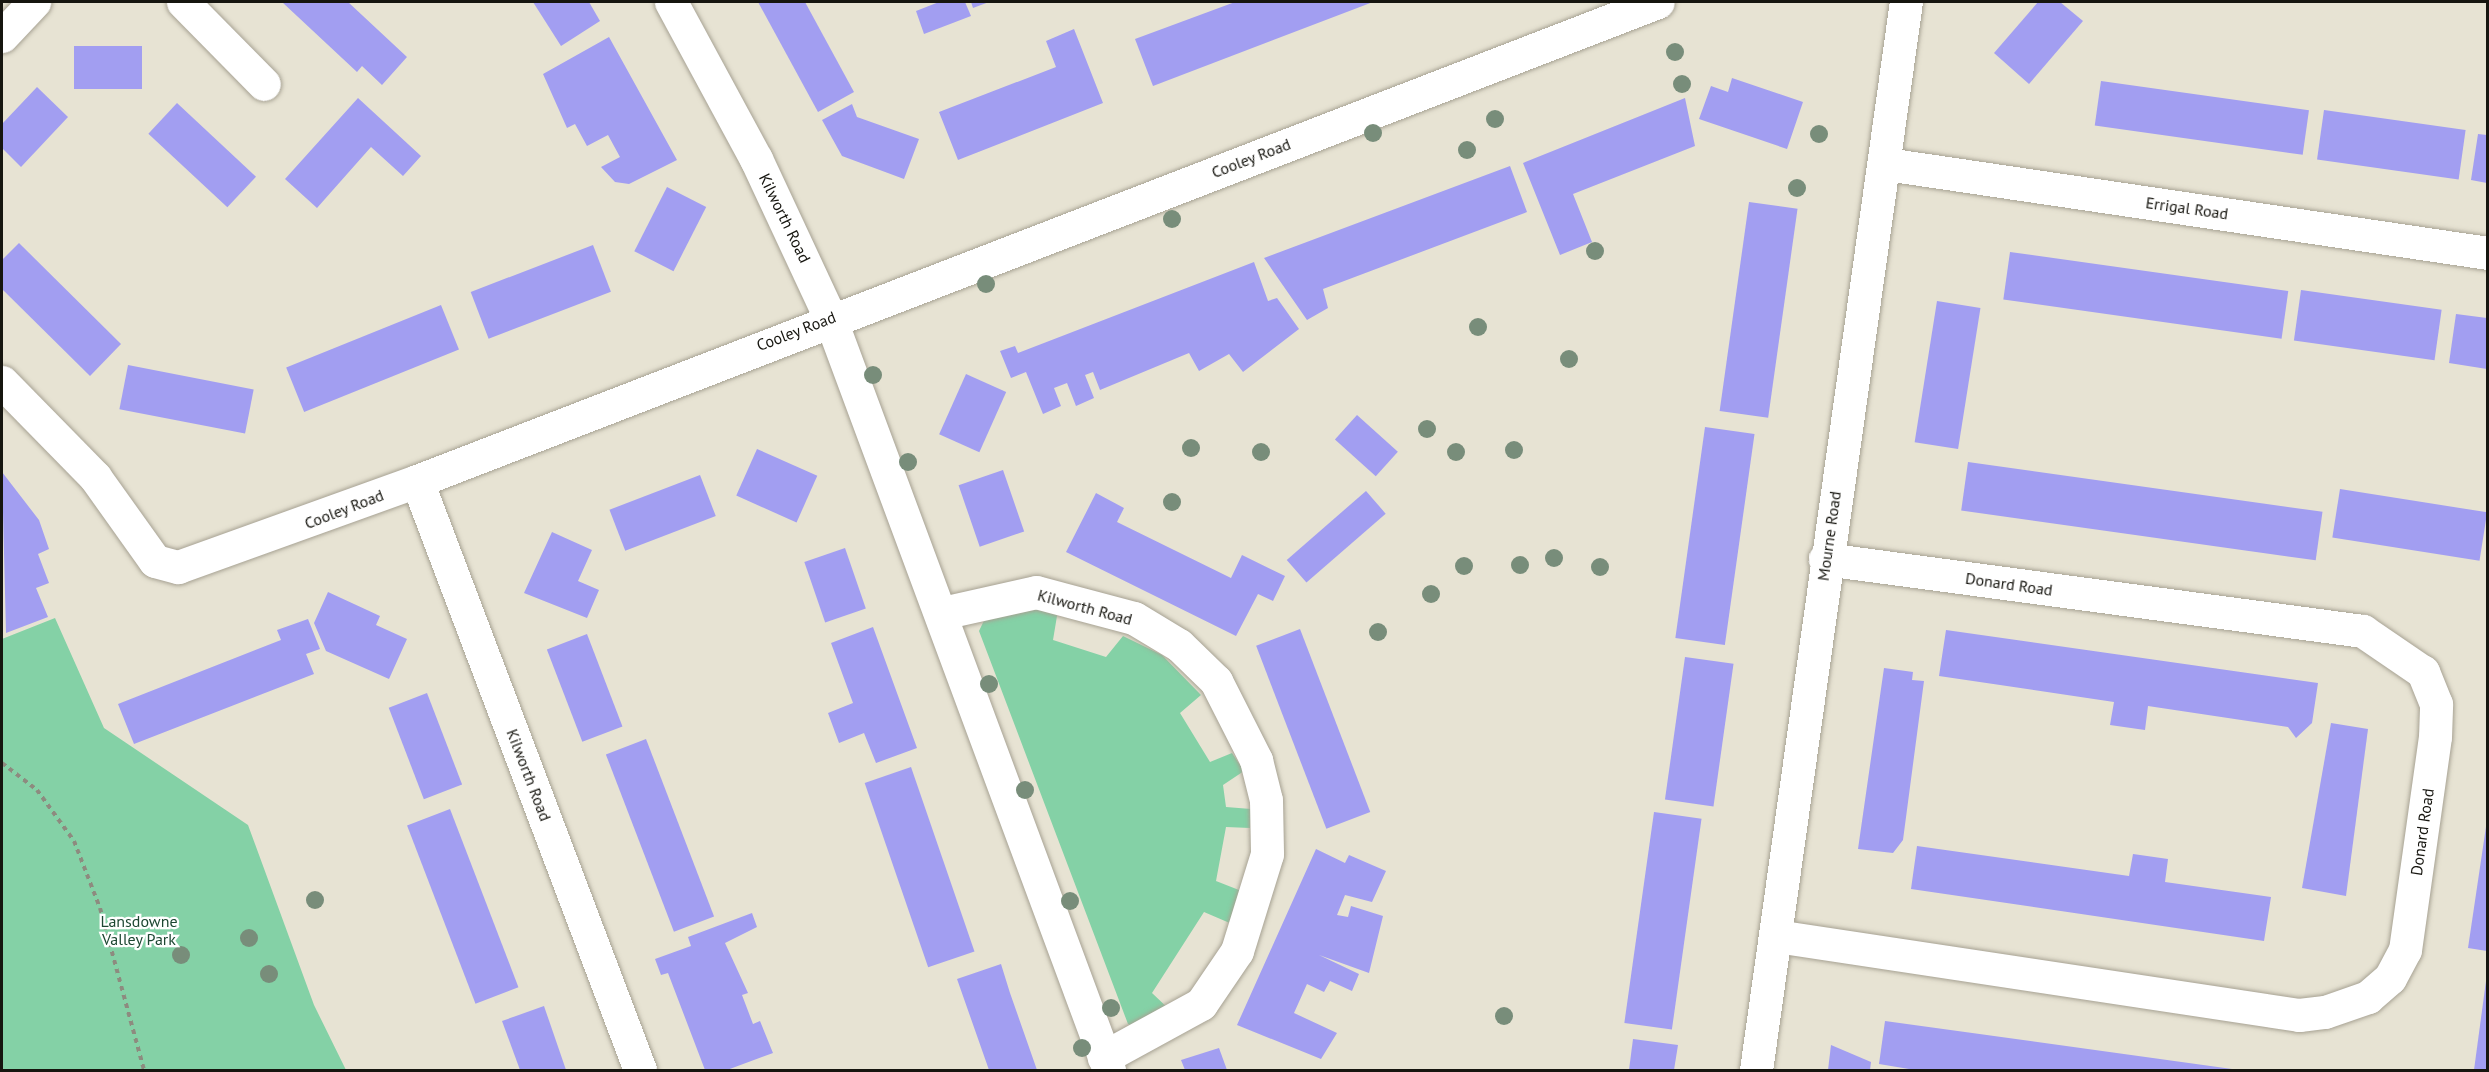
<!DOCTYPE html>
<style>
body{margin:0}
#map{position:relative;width:2489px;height:1072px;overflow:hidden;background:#e7e3d3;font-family:"PT Sans",sans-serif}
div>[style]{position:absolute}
.green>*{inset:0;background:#84d1a6}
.building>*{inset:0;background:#a29ef1;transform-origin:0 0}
.path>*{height:4px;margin-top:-2px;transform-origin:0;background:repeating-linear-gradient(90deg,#8d8b7f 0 4.5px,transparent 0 9px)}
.roads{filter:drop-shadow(0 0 2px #a7a293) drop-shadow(0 0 2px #a7a293)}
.minor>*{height:33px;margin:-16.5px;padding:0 16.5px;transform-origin:16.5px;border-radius:16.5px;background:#fff}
.trees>*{width:18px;height:18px;margin:-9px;border-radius:50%;background:#788d7a}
span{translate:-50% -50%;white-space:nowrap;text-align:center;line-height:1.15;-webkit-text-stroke:4.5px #fff;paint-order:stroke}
.street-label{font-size:16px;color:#16150f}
.park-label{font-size:16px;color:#1d4732}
.frame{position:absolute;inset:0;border:3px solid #16150f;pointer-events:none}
</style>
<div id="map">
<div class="green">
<i style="clip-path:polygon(1025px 607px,1058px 610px,1053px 640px,1106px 657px,1123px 636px,1162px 655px,1201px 695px,1180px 713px,1210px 762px,1232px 753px,1244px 771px,1223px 785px,1226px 807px,1251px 809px,1250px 828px,1226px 827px,1216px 881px,1244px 892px,1232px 924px,1204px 912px,1152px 993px,1171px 1011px,1139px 1029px,1128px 1024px,979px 631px,989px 610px)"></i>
<i style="clip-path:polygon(55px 618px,104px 728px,248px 825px,314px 1005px,346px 1070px,2px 1070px,2px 639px)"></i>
</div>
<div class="building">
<i style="clip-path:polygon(282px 2px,348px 2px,407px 57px,382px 85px,362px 66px,357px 72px)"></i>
<i style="clip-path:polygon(533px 2px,589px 2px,600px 21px,561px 46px)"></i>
<i style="clip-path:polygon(758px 2px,805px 2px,854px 92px,818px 112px)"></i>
<i style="clip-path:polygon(939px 2px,965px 2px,971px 16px,924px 34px,916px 11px)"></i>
<i style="clip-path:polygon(971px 2px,989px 2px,973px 8px)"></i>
<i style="clip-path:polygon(1235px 2px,1373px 2px,1153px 86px,1135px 39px)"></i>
<i style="clip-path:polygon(2038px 2px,2060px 2px,2083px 21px,2029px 84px,1994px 53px)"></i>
<i style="clip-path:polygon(1074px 29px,1103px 103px,958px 160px,939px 112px,1056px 67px,1046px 41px)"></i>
<i style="clip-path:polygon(609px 37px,677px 160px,629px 184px,615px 182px,601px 167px,620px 157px,608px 135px,587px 146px,575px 124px,567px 128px,543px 74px)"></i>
<i style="left:74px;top:46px;width:68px;height:43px"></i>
<i style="clip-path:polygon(1732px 78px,1803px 102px,1787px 149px,1699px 119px,1711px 86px,1728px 92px)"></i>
<i style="left:2101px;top:81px;width:210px;height:45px;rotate:8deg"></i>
<i style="clip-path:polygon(37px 87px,68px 117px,21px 167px,2px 148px,2px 124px)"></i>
<i style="clip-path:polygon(358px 98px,421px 156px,403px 176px,371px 147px,317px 208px,285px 179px)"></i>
<i style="clip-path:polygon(1685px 98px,1695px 146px,1573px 194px,1592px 242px,1560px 255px,1523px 163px)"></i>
<i style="left:177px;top:103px;width:108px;height:42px;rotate:43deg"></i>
<i style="clip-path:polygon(852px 104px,857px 117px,919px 139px,904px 179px,842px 156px,822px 120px)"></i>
<i style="left:2324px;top:110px;width:143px;height:50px;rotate:8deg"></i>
<i style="clip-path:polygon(2478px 134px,2487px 135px,2487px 183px,2471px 180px)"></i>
<i style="clip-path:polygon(1510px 166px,1527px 212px,1323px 289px,1328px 308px,1307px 320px,1264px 258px)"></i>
<i style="left:667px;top:187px;width:44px;height:72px;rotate:27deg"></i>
<i style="left:1749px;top:202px;width:49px;height:211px;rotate:8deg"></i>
<i style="clip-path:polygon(19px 243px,121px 344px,90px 376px,2px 289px,2px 260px)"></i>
<i style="left:593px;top:245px;width:50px;height:131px;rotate:69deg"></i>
<i style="left:2010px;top:252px;width:281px;height:48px;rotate:8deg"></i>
<i style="clip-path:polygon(1254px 262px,1268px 301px,1277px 298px,1299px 329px,1243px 372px,1229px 354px,1199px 371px,1189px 353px,1100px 390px,1093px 372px,1085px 375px,1094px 398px,1076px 406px,1067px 383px,1054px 388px,1061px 406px,1043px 414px,1026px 372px,1011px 378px,1000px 351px,1015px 346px,1018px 353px)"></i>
<i style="left:2301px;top:290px;width:142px;height:51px;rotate:8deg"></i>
<i style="left:1937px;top:301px;width:44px;height:143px;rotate:9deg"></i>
<i style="left:441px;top:305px;width:48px;height:167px;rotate:68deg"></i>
<i style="clip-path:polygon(2456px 314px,2487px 318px,2487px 369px,2449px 363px)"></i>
<i style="left:128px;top:365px;width:128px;height:45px;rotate:11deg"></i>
<i style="left:966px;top:374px;width:44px;height:66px;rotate:24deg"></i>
<i style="left:1357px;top:415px;width:55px;height:33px;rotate:42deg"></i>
<i style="left:1705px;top:427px;width:50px;height:213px;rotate:8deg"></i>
<i style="left:757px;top:449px;width:66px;height:51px;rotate:24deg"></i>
<i style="left:1968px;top:462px;width:358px;height:49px;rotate:8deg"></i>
<i style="left:1003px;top:470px;width:65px;height:47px;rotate:71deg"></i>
<i style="clip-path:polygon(2px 472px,39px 520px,49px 549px,38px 554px,49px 583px,36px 588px,48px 617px,6px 633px)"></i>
<i style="left:700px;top:475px;width:44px;height:97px;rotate:69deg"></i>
<i style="left:2340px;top:489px;width:149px;height:49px;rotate:9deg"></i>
<i style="left:1366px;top:491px;width:30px;height:105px;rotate:49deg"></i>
<i style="clip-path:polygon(1096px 493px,1124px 508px,1117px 522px,1231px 578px,1242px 555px,1285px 576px,1273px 601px,1258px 594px,1236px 636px,1066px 552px)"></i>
<i style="clip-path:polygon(552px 532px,592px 550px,578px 581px,599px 590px,587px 618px,524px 593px)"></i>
<i style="left:845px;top:548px;width:64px;height:43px;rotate:71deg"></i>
<i style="clip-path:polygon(328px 592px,380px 616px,376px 625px,407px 639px,389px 679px,326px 651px,314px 623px)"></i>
<i style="clip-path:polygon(308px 619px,320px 649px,306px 654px,314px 674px,134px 744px,118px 704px,281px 640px,277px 630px)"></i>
<i style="clip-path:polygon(873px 627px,917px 748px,876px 763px,864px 733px,839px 743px,828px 713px,853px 703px,831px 643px)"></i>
<i style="left:1300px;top:629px;width:196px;height:47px;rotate:69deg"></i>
<i style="clip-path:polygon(1946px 630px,2318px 683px,2312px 723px,2296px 738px,2288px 727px,2148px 706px,2145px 730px,2110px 725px,2114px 702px,1939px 676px)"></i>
<i style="left:587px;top:634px;width:99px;height:43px;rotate:69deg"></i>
<i style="left:1685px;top:657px;width:49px;height:144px;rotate:8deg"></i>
<i style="clip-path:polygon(1884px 668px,1913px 672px,1912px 680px,1924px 681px,1903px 840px,1893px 853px,1858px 849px)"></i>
<i style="left:427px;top:693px;width:98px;height:41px;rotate:69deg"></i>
<i style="clip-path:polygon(2331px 723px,2368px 729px,2346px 896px,2302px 888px)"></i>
<i style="left:646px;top:739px;width:190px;height:43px;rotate:69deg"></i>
<i style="left:911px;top:767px;width:195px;height:49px;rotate:71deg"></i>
<i style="left:450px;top:809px;width:191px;height:46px;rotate:69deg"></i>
<i style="left:1654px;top:812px;width:48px;height:213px;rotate:8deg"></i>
<i style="clip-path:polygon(2487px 820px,2487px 951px,2468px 948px)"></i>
<i style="clip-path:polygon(1917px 846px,2129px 876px,2133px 854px,2168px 859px,2165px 882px,2271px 897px,2264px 941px,1911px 889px)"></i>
<i style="clip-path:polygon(1316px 849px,1345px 863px,1349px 855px,1386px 871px,1372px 902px,1345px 895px,1337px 915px,1348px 917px,1351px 906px,1383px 916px,1369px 973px,1319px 955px,1359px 974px,1352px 991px,1330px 981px,1324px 992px,1307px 984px,1294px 1013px,1337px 1033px,1321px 1059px,1237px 1025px)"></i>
<i style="clip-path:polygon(752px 913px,757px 927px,725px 943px,748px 993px,742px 995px,753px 1024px,760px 1021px,773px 1053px,727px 1070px,705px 1070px,668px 973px,661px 975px,655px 959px,691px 946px,688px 937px)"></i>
<i style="clip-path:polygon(1001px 964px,1010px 993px,1037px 1070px,989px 1070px,957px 979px)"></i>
<i style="clip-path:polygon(2487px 981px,2487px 1070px,2474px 1070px,2486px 981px)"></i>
<i style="clip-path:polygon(544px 1006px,566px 1070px,520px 1070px,502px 1021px)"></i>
<i style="clip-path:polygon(1885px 1021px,2232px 1069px,2232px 1070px,1915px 1070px,1879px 1064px)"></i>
<i style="clip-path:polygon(1633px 1039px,1678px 1045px,1674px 1070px,1629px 1070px)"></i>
<i style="clip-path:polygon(1831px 1045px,1871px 1062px,1870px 1070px,1828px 1070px)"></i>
<i style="clip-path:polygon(1219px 1048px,1227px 1070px,1185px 1070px,1181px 1060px)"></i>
</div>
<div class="path">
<i style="left:2px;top:763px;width:44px;rotate:37.6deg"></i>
<i style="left:37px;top:790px;width:63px;rotate:54deg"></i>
<i style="left:74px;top:841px;width:72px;rotate:68.8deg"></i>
<i style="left:100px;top:908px;width:168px;rotate:74.8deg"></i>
</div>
<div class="roads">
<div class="minor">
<i style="left:183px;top:2px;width:115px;rotate:45.4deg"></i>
<i style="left:671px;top:2px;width:179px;rotate:61.6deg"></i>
<i style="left:756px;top:159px;width:175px;rotate:65deg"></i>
<i style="left:830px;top:318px;width:802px;rotate:69.64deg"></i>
<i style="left:2px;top:36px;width:47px;rotate:-46.7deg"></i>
<i style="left:1886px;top:164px;width:609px;rotate:8.41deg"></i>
<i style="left:2px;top:382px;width:133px;rotate:45.6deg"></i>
<i style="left:95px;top:477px;width:103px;rotate:54.5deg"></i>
<i style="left:155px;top:561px;width:24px;rotate:15deg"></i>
<i style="left:178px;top:567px;width:254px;rotate:-19.8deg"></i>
<i style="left:417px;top:481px;width:1330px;rotate:-21.11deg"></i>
<i style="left:417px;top:481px;width:630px;rotate:69.26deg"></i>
<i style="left:942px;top:613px;width:96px;rotate:-12.6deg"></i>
<i style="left:1036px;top:592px;width:101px;rotate:14.9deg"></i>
<i style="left:1134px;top:618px;width:52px;rotate:31deg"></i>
<i style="left:1179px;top:645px;width:52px;rotate:44.2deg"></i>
<i style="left:1216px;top:681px;width:89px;rotate:63.1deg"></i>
<i style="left:1256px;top:760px;width:41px;rotate:76deg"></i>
<i style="left:1266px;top:800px;width:54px;rotate:88.9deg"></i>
<i style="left:1267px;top:854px;width:102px;rotate:107.2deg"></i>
<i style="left:1237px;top:951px;width:64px;rotate:124.2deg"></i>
<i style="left:1201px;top:1004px;width:111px;rotate:151.3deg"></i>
<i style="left:1776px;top:936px;width:529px;rotate:8.59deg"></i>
<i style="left:2299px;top:1015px;width:26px;rotate:-7deg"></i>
<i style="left:2325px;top:1012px;width:46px;rotate:-19.2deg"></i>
<i style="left:2368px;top:997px;width:29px;rotate:-41deg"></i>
<i style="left:2390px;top:978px;width:32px;rotate:-62deg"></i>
<i style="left:2405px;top:950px;width:215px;rotate:-82deg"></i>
<i style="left:2435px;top:737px;width:33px;rotate:-88deg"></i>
<i style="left:2436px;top:704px;width:35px;rotate:-112deg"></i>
<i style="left:2423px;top:672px;width:73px;rotate:-145.7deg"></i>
<i style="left:2363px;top:631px;width:543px;rotate:-172.38deg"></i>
<i style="left:1756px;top:1070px;width:1078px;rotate:-82.01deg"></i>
</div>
</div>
<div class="trees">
<i style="left:1675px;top:52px"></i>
<i style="left:1682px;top:84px"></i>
<i style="left:1495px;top:119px"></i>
<i style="left:1373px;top:133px"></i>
<i style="left:1819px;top:134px"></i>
<i style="left:1467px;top:150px"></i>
<i style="left:1797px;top:188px"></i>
<i style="left:1172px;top:219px"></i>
<i style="left:1595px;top:251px"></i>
<i style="left:986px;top:284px"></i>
<i style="left:1478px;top:327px"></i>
<i style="left:1569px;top:359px"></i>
<i style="left:873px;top:375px"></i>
<i style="left:1427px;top:429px"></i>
<i style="left:1191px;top:448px"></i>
<i style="left:1514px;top:450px"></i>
<i style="left:1261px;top:452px"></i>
<i style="left:1456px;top:452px"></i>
<i style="left:908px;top:462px"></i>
<i style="left:1172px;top:502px"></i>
<i style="left:1554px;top:558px"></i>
<i style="left:1520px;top:565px"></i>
<i style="left:1464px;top:566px"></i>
<i style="left:1600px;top:567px"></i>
<i style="left:1431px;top:594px"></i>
<i style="left:1378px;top:632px"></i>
<i style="left:989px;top:684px"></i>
<i style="left:1025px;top:790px"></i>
<i style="left:315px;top:900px"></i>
<i style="left:1070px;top:901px"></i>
<i style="left:249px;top:938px"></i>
<i style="left:181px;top:955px"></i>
<i style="left:269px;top:974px"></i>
<i style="left:1111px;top:1008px"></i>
<i style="left:1504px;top:1016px"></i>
<i style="left:1082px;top:1048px"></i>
</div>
<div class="street-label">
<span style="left:1251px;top:158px;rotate:-21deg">Cooley Road</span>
<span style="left:2187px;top:208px;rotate:8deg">Errigal Road</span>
<span style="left:785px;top:218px;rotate:64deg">Kilworth Road</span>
<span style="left:796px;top:331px;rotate:-21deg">Cooley Road</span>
<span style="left:344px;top:509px;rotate:-21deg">Cooley Road</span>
<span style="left:1829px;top:536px;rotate:-82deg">Mourne Road</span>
<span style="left:2009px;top:584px;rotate:8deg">Donard Road</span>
<span style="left:1085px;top:607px;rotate:15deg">Kilworth Road</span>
<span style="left:529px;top:775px;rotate:69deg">Kilworth Road</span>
<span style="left:2422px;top:832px;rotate:-82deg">Donard Road</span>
</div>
<div class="park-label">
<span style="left:139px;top:930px">Lansdowne<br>Valley Park</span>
</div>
<div class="frame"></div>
</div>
